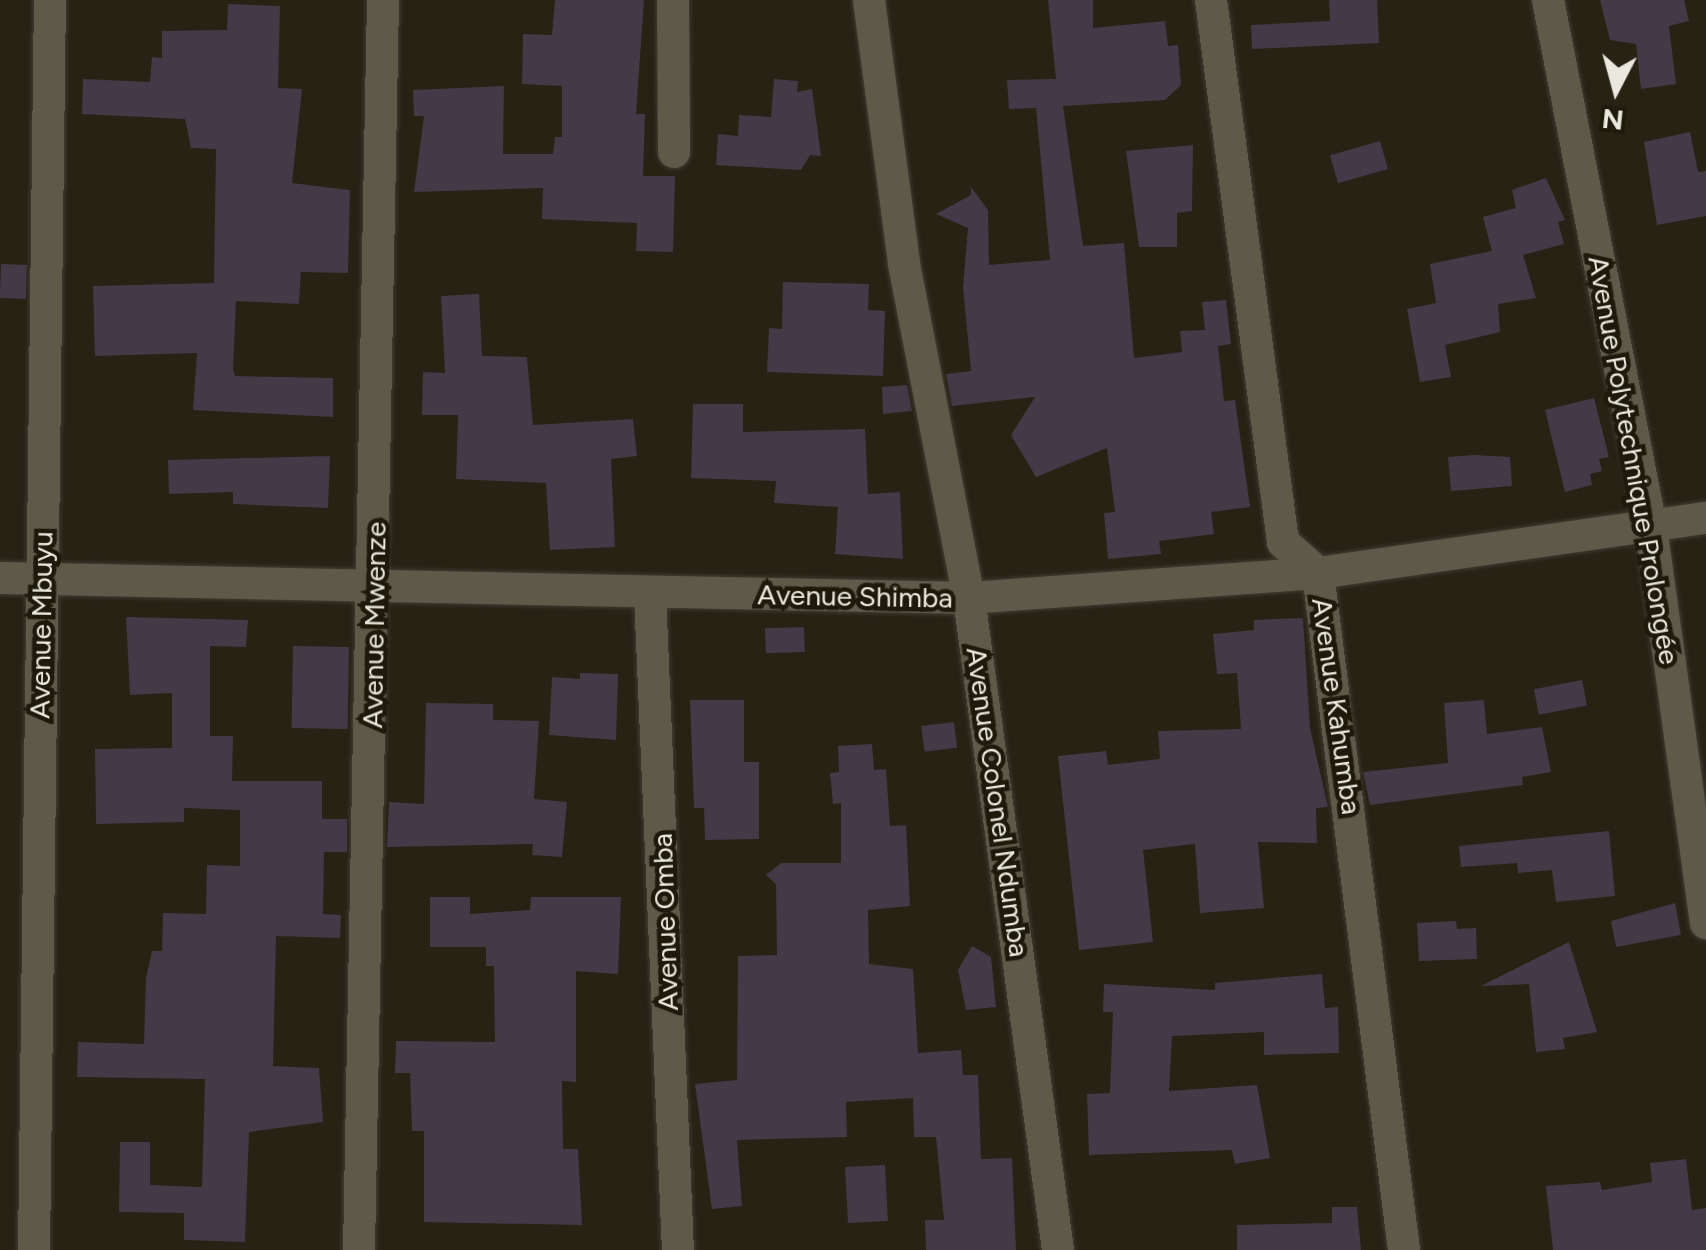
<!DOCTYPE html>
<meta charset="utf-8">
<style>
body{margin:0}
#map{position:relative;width:1706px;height:1250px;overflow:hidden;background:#262214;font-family:Figtree,sans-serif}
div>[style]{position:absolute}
.building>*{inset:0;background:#423a47;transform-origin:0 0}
.roads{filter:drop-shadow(0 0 2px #3f3c33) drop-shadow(0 0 2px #3f3c33)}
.street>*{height:32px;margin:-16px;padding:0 16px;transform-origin:16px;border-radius:16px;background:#5e5a4a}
span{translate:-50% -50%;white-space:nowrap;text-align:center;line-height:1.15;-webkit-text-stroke:9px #1d190b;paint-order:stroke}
.street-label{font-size:28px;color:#ebe8df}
.north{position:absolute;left:1566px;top:40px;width:100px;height:100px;-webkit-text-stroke:8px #1d190b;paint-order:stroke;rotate:186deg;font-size:28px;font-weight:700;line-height:40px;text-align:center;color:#ebe8df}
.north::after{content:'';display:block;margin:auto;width:35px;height:45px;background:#ebe8df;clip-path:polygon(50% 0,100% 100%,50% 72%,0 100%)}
</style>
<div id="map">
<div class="building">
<i style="clip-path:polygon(555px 0,644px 0,636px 114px,645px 114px,643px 176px,675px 176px,673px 252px,636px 251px,637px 223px,542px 219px,543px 188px,414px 192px,424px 116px,414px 116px,413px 90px,504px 86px,503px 154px,553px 154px,555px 137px,562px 137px,562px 86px,522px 84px,523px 34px,552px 35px)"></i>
<i style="clip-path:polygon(1048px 0,1093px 0,1093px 28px,1165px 21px,1168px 46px,1178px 45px,1181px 85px,1165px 100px,1063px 106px,1083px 246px,1124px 243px,1134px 358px,1182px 352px,1180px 331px,1205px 330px,1202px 302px,1226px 300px,1231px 344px,1218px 346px,1224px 401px,1235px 400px,1250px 507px,1211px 512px,1214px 534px,1159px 541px,1161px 554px,1108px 559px,1104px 513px,1115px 512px,1107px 448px,1036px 477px,1011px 435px,1035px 397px,952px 406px,946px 374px,971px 371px,963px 287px,968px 228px,936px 214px,971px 195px,971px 187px,988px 210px,989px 265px,1050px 260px,1036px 108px,1009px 109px,1007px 80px,1056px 79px)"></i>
<i style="clip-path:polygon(1329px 0,1377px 0,1379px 43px,1252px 49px,1251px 25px,1330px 21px)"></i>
<i style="clip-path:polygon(1600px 0,1684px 0,1689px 21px,1669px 26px,1676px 84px,1641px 89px,1636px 44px,1610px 40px)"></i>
<i style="clip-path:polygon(228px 4px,280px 6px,278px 88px,302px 89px,292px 183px,350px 190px,348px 273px,301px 272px,299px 304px,236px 301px,233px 370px,235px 376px,333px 378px,333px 417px,193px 410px,197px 353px,95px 356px,93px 286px,214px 283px,216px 149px,191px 148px,185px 119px,82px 114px,83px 79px,150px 82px,152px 57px,162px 58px,162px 31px,227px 30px)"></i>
<i style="clip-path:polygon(774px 79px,798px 81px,797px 92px,812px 89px,821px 156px,810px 155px,801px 170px,716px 165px,718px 134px,738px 136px,739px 115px,771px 117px)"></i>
<i style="clip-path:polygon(1690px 132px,1698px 172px,1706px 171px,1706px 216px,1657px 225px,1644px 142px)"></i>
<i style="left:1380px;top:141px;width:29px;height:52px;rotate:74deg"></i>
<i style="clip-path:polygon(1193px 145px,1192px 211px,1177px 213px,1177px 247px,1139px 247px,1126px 151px)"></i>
<i style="clip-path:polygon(1546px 178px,1565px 220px,1558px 222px,1564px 244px,1523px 255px,1536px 298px,1498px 304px,1500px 332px,1445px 345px,1451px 377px,1420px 382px,1407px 309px,1436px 303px,1430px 264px,1492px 251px,1483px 217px,1516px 208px,1512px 190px)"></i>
<i style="left:1px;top:264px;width:26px;height:34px;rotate:2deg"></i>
<i style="clip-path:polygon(783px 282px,869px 284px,868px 310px,885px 311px,883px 376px,767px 372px,769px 328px,782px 329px)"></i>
<i style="clip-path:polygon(479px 294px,482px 356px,527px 357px,533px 425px,633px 419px,637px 456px,611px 459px,615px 547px,550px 550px,546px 483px,456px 479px,458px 415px,422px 415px,423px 372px,445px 373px,441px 296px)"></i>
<i style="clip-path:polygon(907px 385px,912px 411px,883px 414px,882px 387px)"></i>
<i style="clip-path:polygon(1594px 398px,1609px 457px,1599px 459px,1602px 471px,1590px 474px,1592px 485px,1565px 492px,1545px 410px)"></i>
<i style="clip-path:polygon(693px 404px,743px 404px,743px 432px,865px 429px,868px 494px,900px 492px,903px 559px,835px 554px,838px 507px,774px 503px,776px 481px,691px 478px)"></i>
<i style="clip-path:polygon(1474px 455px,1510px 457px,1512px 486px,1451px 491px,1448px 457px)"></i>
<i style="clip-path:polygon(330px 456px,328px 508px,233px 504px,233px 492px,169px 494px,168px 460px)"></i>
<i style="clip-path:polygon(126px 617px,248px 620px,246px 647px,210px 646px,210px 736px,233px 736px,232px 781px,322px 781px,322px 819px,347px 819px,347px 852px,324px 852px,323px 914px,341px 915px,340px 938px,276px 936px,273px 1066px,319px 1068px,323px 1122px,249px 1132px,245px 1242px,184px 1240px,184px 1213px,119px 1212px,120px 1142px,150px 1142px,150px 1185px,202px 1187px,205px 1079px,77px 1077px,78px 1042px,144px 1044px,146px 978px,152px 951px,162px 951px,163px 913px,206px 914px,207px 865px,240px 866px,240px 810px,184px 808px,184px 822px,96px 824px,95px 749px,172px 748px,172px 693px,130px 695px)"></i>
<i style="clip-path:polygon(1303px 618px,1310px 728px,1328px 807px,1316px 808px,1317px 843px,1258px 842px,1264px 908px,1200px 913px,1195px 844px,1143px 850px,1153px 942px,1079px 950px,1058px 756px,1106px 751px,1108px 765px,1160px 759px,1158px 731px,1241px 729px,1237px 673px,1217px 674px,1213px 634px,1254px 630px,1254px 620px)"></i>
<i style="left:804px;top:627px;width:25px;height:39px;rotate:88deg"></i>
<i style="left:293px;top:646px;width:56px;height:82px;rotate:1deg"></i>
<i style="clip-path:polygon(580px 673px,618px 674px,616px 740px,549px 735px,552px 677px,580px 679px)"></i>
<i style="left:1582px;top:680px;width:26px;height:49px;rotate:79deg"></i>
<i style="clip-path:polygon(690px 700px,744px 700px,744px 762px,759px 762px,759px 839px,705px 840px,704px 808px,694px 808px)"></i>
<i style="clip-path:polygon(1484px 700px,1487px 734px,1542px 727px,1551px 772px,1522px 777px,1523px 785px,1370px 805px,1363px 772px,1448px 763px,1444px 703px)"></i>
<i style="clip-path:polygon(426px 703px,493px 704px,493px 720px,539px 721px,534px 799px,567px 802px,562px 857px,532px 855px,533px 844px,387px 847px,389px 802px,424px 804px)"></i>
<i style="left:954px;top:722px;width:26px;height:33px;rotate:83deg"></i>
<i style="clip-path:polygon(872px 744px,874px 770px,886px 769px,890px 826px,906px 825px,910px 906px,868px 910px,869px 964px,913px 969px,918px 1053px,961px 1050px,963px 1075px,978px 1075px,981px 1159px,1012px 1158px,1016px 1250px,926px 1250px,925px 1220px,944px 1220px,936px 1137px,914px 1137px,913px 1098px,846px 1102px,847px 1137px,737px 1140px,742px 1206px,712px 1209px,695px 1084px,737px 1080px,738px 956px,777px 955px,776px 884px,766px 875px,781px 863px,841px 863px,841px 803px,833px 804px,830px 773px,839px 772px,838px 746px)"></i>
<i style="clip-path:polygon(1609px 831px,1615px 896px,1556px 902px,1552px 870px,1518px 873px,1517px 863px,1461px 867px,1459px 846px)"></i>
<i style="clip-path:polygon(430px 897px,470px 897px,470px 914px,530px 910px,531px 897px,621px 897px,618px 974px,576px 971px,576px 1082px,562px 1081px,563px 1149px,578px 1149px,582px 1225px,424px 1222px,424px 1131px,412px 1131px,410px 1073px,395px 1073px,396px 1041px,495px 1042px,494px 966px,486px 966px,486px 947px,430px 947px)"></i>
<i style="clip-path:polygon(1675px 903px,1681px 935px,1616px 947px,1611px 921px)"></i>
<i style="clip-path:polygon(1456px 921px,1457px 929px,1476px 928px,1477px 959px,1419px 961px,1417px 923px)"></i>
<i style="clip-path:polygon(1569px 942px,1597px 1032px,1563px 1038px,1565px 1049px,1536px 1052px,1529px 984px,1481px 986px)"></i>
<i style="clip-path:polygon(972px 946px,991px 957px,996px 1007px,966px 1010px,958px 970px)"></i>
<i style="clip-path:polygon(1322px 974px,1325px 1008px,1338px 1007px,1339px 1053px,1264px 1055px,1264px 1032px,1172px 1036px,1169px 1091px,1257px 1085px,1270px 1158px,1235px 1164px,1232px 1150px,1089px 1155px,1087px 1094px,1110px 1093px,1113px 1012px,1103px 1012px,1104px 984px,1215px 990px,1215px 983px)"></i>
<i style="clip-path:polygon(1686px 1159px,1692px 1210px,1706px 1208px,1706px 1250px,1553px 1250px,1546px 1186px,1600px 1182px,1602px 1190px,1652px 1182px,1650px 1163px)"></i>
<i style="left:885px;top:1165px;width:56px;height:40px;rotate:87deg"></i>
<i style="clip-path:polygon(1332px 1207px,1357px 1207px,1361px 1250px,1237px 1250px,1237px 1225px,1332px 1223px)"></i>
</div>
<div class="roads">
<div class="street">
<i style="left:673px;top:0;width:152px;rotate:89.6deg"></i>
<i style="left:869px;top:0;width:266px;rotate:82.4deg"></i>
<i style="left:904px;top:264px;width:340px;rotate:79deg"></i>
<i style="left:969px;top:598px;width:658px;rotate:82.23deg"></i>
<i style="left:1211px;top:0;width:547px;rotate:82.43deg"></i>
<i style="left:1283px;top:542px;width:47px;rotate:41.5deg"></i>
<i style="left:1318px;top:573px;width:682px;rotate:82.76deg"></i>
<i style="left:1548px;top:0;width:537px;rotate:78.94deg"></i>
<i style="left:1651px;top:527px;width:400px;rotate:82.1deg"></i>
<i style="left:0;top:578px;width:969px;rotate:1.18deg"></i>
<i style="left:969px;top:598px;width:350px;rotate:-4.1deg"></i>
<i style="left:1318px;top:573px;width:392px;rotate:-8.1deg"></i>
<i style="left:650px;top:594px;width:657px;rotate:87.56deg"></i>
<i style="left:34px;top:1250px;width:1250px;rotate:-89.27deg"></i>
<i style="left:359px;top:1250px;width:1250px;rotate:-88.9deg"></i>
</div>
</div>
<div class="street-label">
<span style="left:1634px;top:460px;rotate:80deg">Avenue Polytechnique Prolongée</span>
<span style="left:855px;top:596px;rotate:1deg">Avenue Shimba</span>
<span style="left:41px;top:625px;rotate:-89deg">Avenue Mbuyu</span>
<span style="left:374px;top:625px;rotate:-89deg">Avenue Mwenze</span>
<span style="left:1337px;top:706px;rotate:82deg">Avenue Kahumba</span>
<span style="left:998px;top:802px;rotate:82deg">Avenue Colonel Ndumba</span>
<span style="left:665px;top:922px;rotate:-92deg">Avenue Omba</span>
</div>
<div class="north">N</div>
</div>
